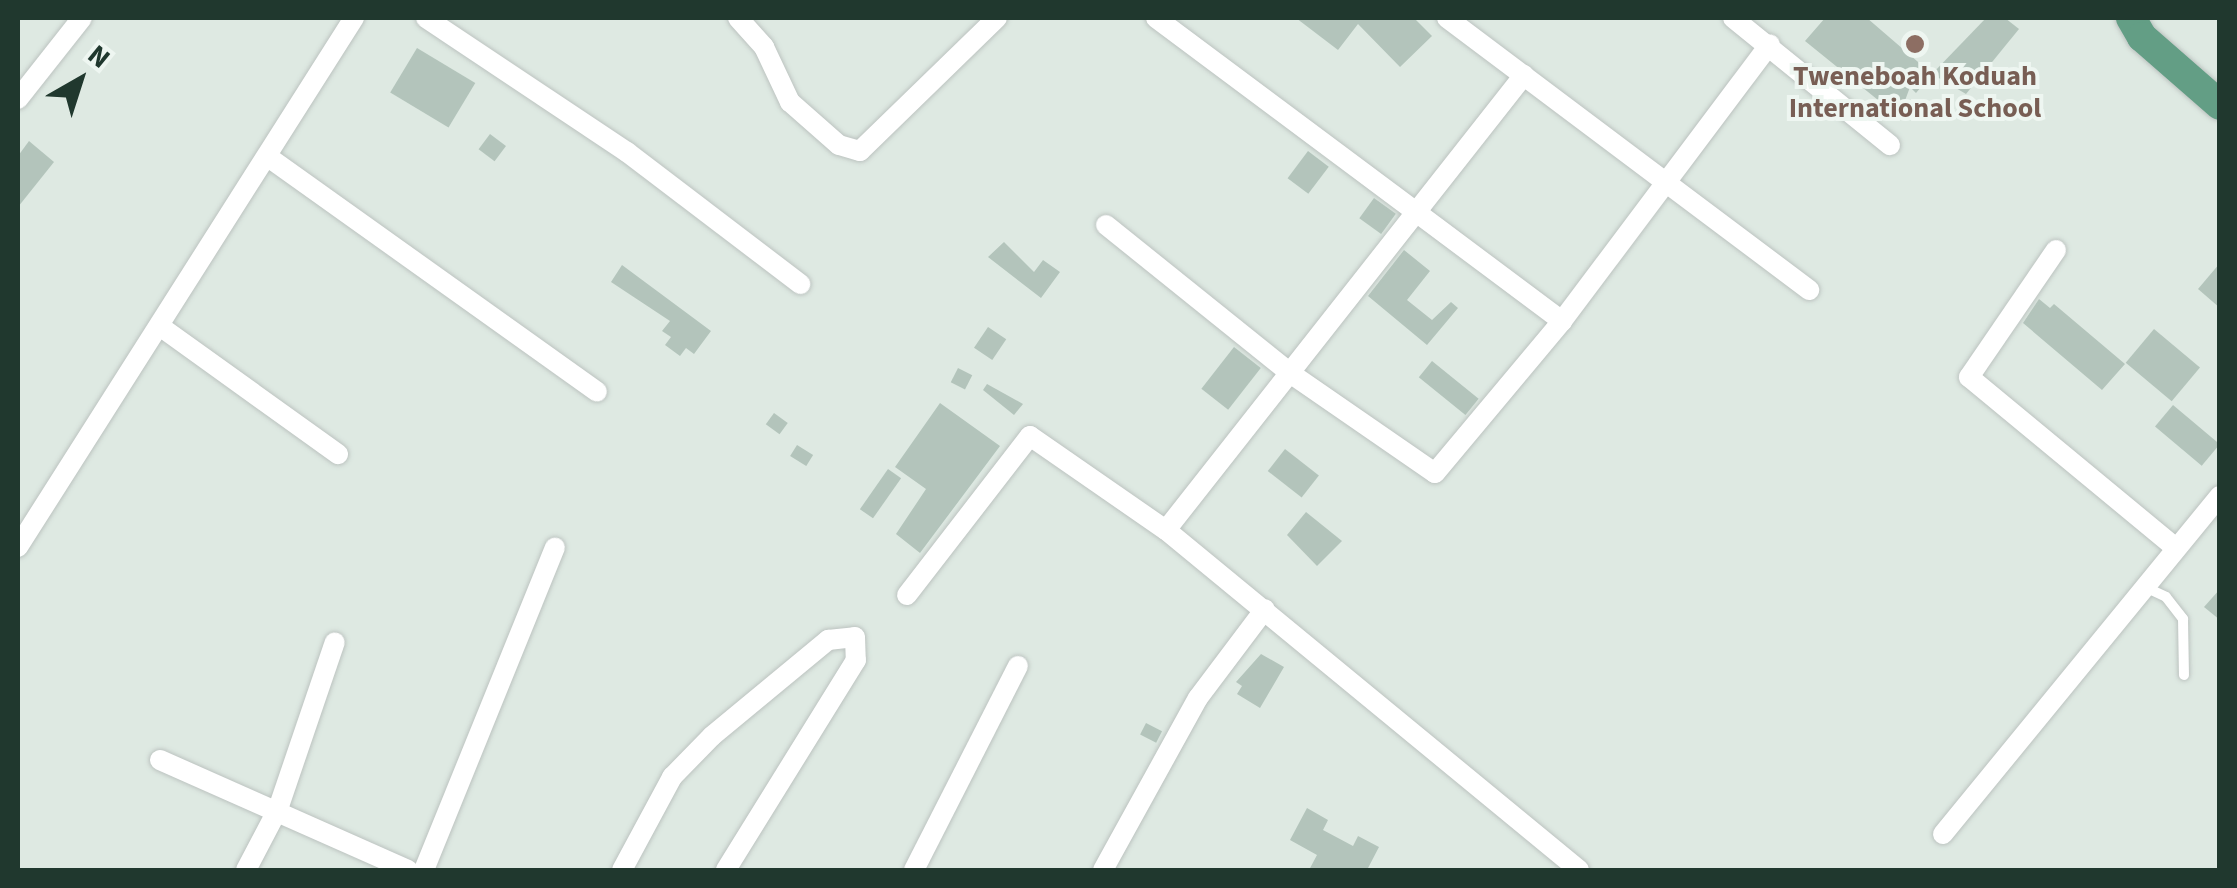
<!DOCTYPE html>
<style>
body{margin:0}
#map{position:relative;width:2237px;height:888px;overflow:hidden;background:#dee9e2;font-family:"Source Sans 3",sans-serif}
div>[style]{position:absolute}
.building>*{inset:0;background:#b3c4bb;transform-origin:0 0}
.roads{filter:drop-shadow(0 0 2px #bcc3c0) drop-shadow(0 0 2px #bcc3c0)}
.service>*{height:10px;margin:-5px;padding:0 5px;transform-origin:5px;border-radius:5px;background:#fff}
.minor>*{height:20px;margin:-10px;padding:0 10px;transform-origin:10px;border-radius:10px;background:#fff}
.primary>*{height:30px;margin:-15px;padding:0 15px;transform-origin:15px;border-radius:15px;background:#639e85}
.dots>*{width:28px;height:28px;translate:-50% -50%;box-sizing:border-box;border:5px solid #eef6f1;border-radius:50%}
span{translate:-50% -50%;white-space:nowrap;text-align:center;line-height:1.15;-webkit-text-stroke:8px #eef6f1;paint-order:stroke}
.education-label{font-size:28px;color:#785e54;font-weight:700}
.frame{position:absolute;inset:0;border:20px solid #20382e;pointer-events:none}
.north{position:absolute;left:30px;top:30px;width:100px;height:100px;-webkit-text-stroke:8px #eef6f1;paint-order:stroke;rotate:39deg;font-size:28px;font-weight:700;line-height:40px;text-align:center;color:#20382e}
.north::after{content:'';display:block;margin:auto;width:35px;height:45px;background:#20382e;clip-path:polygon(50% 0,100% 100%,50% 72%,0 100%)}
</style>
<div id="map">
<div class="building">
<i style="clip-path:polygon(1296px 18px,1414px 18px,1432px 36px,1400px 67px,1358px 24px,1338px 50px)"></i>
<i style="clip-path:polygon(1825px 18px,1867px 18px,1932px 74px,1916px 93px,1910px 87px,1899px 117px,1805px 41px)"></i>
<i style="clip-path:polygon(1986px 18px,2005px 18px,2019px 29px,1966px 94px,1932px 74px)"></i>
<i style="left:417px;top:48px;width:68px;height:52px;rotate:31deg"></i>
<i style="left:490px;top:134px;width:20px;height:19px;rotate:37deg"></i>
<i style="clip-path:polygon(29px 141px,54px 162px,18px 207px,18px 156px)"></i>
<i style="left:1308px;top:151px;width:26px;height:34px;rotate:37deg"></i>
<i style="left:1374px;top:198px;width:27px;height:25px;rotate:36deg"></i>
<i style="clip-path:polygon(1004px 242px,1034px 272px,1043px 260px,1060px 272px,1041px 298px,988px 257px)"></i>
<i style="clip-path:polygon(1404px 250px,1430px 271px,1407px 300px,1432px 320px,1451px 302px,1458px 308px,1427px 345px,1368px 296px)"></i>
<i style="clip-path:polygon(2220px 263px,2220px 308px,2198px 289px)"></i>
<i style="clip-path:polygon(622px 265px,711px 331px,694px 354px,686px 348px,680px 356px,665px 345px,671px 337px,662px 331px,670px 321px,611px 282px)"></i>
<i style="clip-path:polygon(2039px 299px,2050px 308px,2054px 304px,2125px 364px,2102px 390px,2023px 323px)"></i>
<i style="left:988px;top:327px;width:22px;height:25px;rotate:34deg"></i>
<i style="left:2154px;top:329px;width:60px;height:44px;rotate:40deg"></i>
<i style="left:1234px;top:347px;width:34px;height:53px;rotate:38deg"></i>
<i style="left:1432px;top:361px;width:60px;height:21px;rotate:39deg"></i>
<i style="left:958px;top:368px;width:16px;height:16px;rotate:27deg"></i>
<i style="clip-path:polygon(987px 384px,1023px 404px,1014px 415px,983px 390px)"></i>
<i style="clip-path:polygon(940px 403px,1000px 446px,920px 553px,896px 534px,926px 489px,895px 467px)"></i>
<i style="left:2173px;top:405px;width:61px;height:28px;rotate:40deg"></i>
<i style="left:774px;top:413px;width:17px;height:14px;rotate:36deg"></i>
<i style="left:797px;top:445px;width:19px;height:13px;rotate:32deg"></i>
<i style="left:1285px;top:449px;width:43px;height:28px;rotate:38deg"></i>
<i style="left:888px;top:469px;width:16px;height:49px;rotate:35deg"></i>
<i style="clip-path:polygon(1306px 512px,1342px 541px,1317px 566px,1287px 535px)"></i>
<i style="clip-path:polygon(2220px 589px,2220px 620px,2204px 607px)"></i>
<i style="clip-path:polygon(1261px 654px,1284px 667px,1260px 708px,1237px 694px,1242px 686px,1236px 682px)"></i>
<i style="left:1146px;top:723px;width:18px;height:13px;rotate:27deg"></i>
<i style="clip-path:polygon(1307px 808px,1328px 820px,1323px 830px,1353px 846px,1358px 836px,1379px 847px,1367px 870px,1309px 870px,1317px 855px,1290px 840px)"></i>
</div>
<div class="roads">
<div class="service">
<i style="left:2145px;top:587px;width:23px;rotate:25deg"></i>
<i style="left:2166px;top:597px;width:28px;rotate:52deg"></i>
<i style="left:2183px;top:619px;width:56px;rotate:89deg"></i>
</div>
<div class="minor">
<i style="left:426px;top:18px;width:242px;rotate:33.7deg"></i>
<i style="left:627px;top:152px;width:218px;rotate:37.3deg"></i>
<i style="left:738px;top:18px;width:39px;rotate:48deg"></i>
<i style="left:764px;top:47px;width:61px;rotate:64.7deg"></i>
<i style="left:790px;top:102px;width:65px;rotate:41.3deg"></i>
<i style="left:839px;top:145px;width:22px;rotate:16deg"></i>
<i style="left:860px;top:151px;width:191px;rotate:-44.2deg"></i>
<i style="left:1156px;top:18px;width:507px;rotate:36.73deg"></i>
<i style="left:1447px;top:18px;width:453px;rotate:36.9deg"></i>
<i style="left:1733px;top:18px;width:202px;rotate:39deg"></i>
<i style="left:18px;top:99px;width:103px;rotate:-51.7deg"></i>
<i style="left:268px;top:157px;width:404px;rotate:35.5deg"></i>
<i style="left:1106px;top:225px;width:236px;rotate:38.8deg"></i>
<i style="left:1290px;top:373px;width:176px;rotate:34.6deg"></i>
<i style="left:1435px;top:473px;width:198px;rotate:-50.1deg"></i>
<i style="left:1562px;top:321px;width:346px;rotate:-53.1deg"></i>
<i style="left:2056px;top:250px;width:154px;rotate:124.4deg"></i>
<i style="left:1969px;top:377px;width:268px;rotate:39.6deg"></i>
<i style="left:161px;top:327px;width:218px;rotate:35.7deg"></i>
<i style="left:1166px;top:530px;width:579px;rotate:-51.8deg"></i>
<i style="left:18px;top:547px;width:627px;rotate:-57.58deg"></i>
<i style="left:907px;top:595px;width:201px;rotate:-52.3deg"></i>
<i style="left:1030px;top:436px;width:165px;rotate:34.7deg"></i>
<i style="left:1166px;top:530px;width:535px;rotate:39.46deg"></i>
<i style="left:160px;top:760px;width:271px;rotate:23.9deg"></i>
<i style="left:1943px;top:834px;width:437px;rotate:-50.7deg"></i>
<i style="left:246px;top:870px;width:69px;rotate:-62.3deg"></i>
<i style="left:278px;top:809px;width:176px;rotate:-71.2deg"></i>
<i style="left:424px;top:870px;width:348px;rotate:-67.9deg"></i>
<i style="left:622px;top:870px;width:106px;rotate:-61.7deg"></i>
<i style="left:672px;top:777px;width:57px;rotate:-45.7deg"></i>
<i style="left:712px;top:736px;width:151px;rotate:-39.6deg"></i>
<i style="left:828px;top:640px;width:27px;rotate:-6deg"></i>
<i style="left:855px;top:637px;width:23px;rotate:88deg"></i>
<i style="left:856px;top:660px;width:247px;rotate:121.8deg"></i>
<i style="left:914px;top:870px;width:229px;rotate:-63deg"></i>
<i style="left:1103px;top:870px;width:196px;rotate:-61.1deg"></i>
<i style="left:1198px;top:698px;width:111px;rotate:-53deg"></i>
</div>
<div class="primary">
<i style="left:2131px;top:18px;width:22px;rotate:60deg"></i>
<i style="left:2142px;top:37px;width:103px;rotate:41.1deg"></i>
</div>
</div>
<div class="dots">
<i style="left:1915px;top:44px;background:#8d6e63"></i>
</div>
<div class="education-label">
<span style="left:1915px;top:92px">Tweneboah Koduah<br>International School</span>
</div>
<div class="frame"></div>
<div class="north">N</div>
</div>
